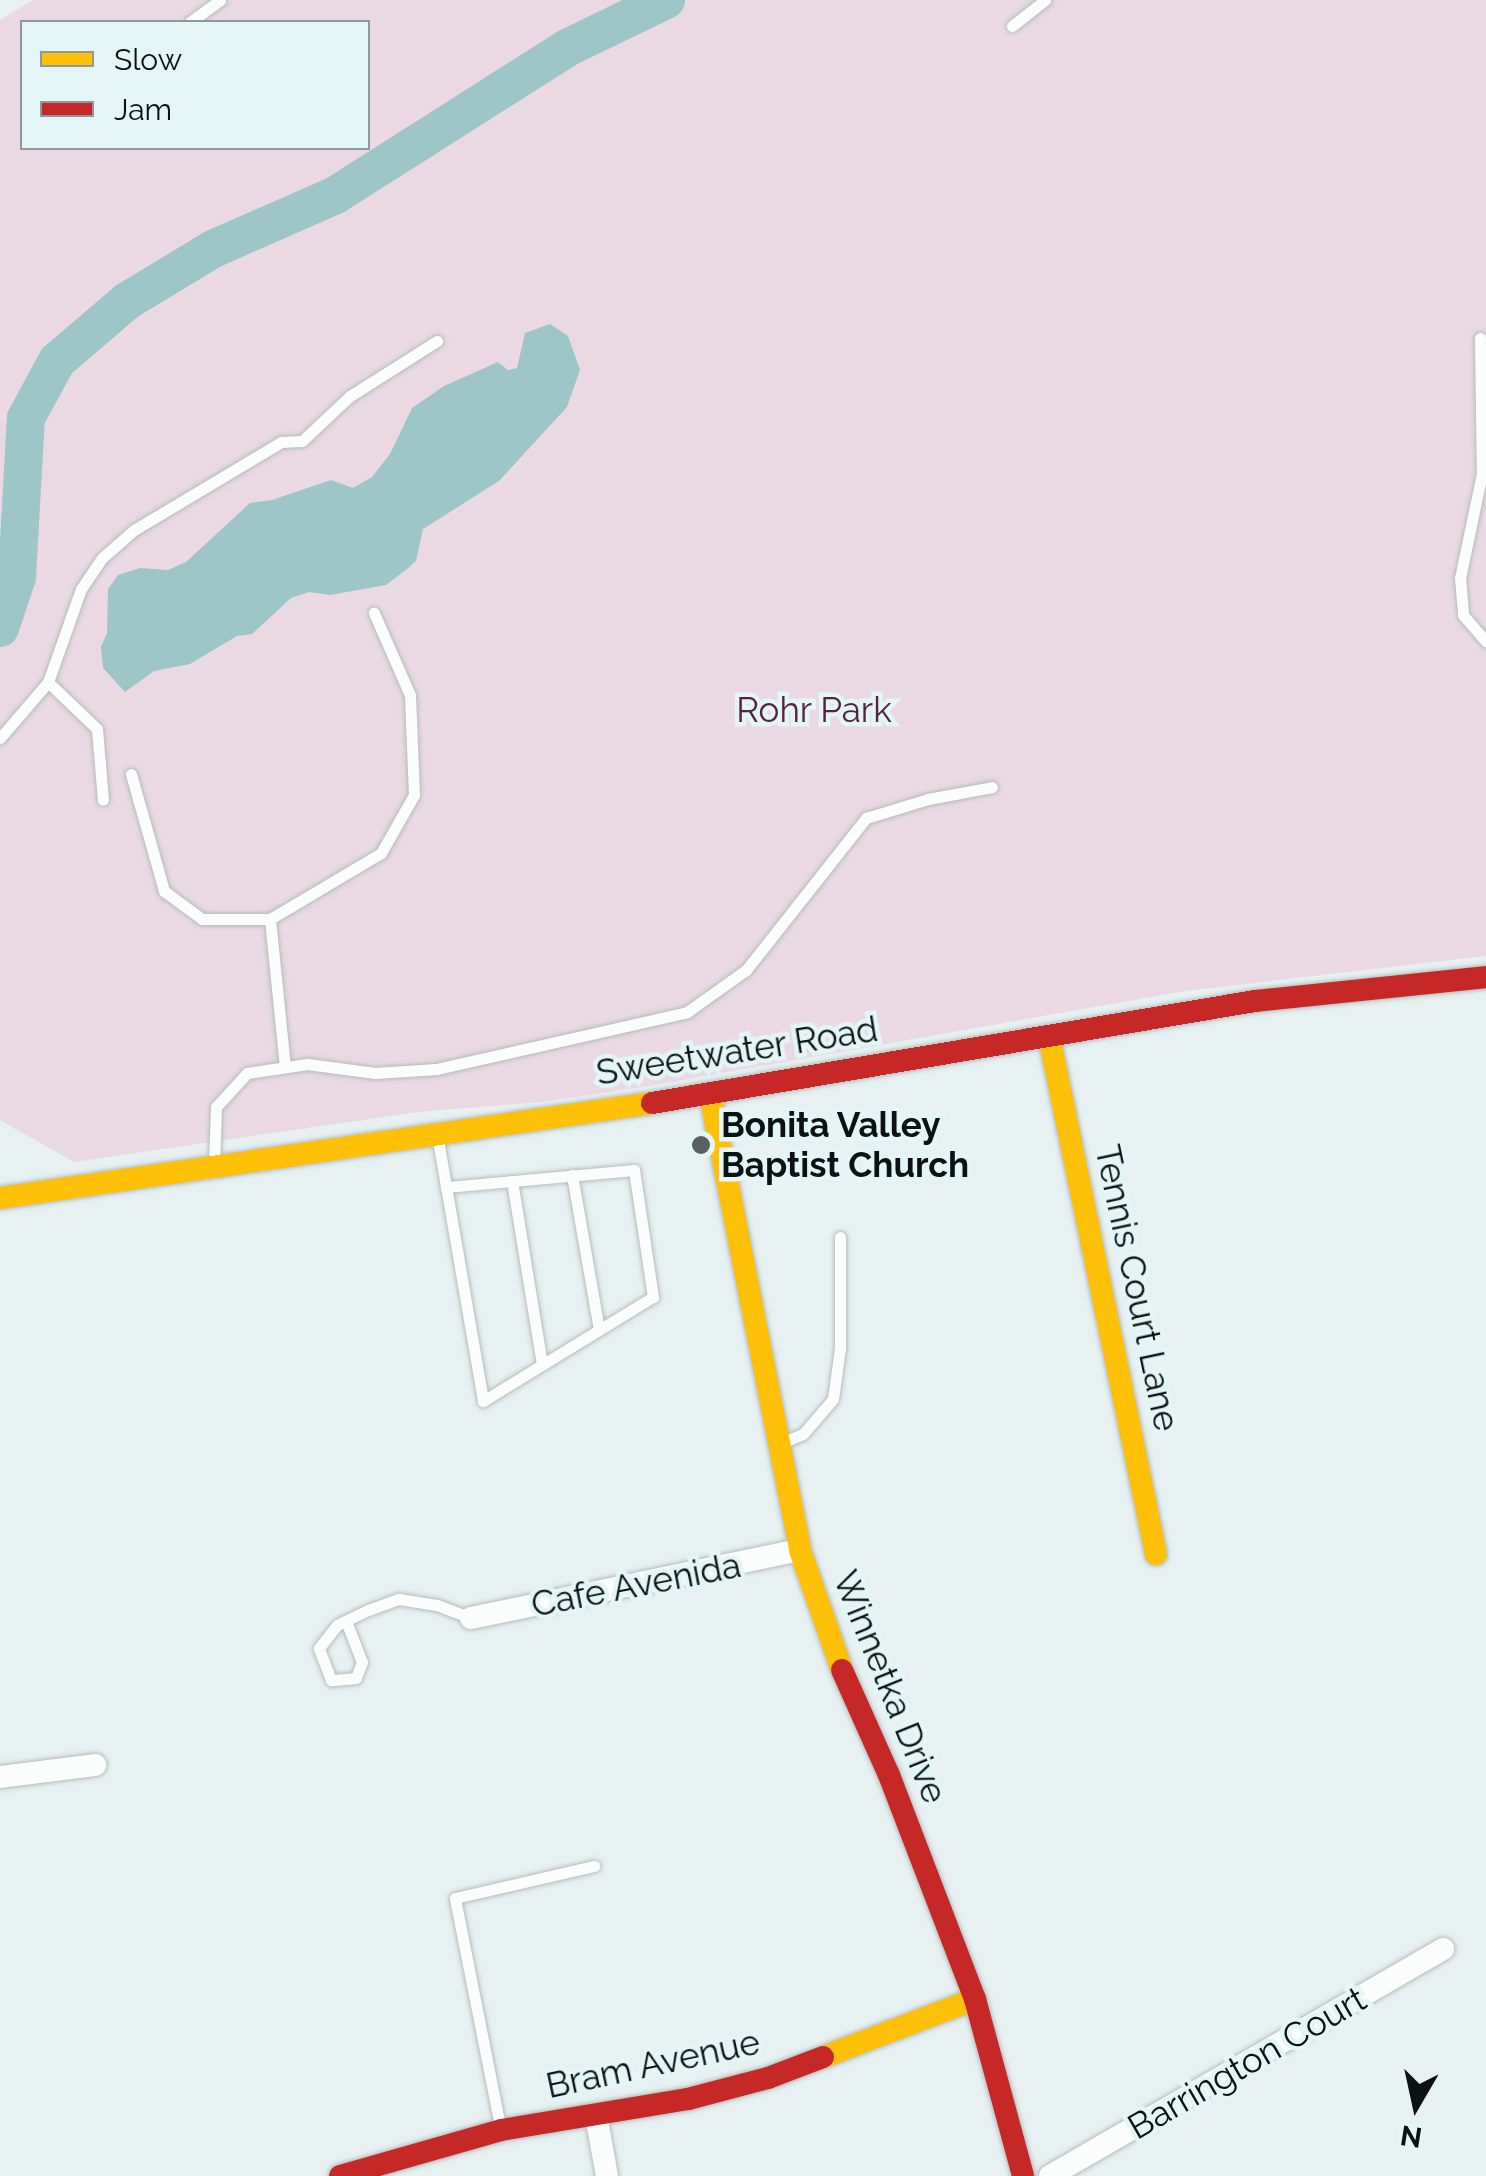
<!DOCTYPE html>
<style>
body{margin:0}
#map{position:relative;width:1486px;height:2176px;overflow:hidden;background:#e7f1f2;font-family:Raleway,sans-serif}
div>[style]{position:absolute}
.green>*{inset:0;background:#ead9e3}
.water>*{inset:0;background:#9ec6c9}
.river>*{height:38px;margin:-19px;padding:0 19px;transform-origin:19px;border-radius:19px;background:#9ec6c9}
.roads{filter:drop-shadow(0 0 2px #b6bdbe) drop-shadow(0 0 2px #b6bdbe)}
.lane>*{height:11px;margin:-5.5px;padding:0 5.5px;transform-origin:5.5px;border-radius:5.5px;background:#fbfdfd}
.street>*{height:22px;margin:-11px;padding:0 11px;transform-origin:11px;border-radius:11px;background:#fbfdfd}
.slow>*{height:22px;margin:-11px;padding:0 11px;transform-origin:11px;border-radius:11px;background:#ffc107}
.jam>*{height:22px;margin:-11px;padding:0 11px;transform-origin:11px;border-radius:11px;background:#c62828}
.dots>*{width:28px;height:28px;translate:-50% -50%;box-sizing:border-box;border:5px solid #e3f5f6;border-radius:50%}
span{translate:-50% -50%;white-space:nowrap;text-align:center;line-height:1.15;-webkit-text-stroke:9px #e3f5f6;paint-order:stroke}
.park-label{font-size:35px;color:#59233f}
.street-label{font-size:35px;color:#0c1212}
.poi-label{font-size:35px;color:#0c1212;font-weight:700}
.left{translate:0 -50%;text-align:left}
.legend{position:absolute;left:20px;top:20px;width:350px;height:130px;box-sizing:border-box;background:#e3f5f6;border:2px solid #8d9a9b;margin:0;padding:12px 18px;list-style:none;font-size:30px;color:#0c1212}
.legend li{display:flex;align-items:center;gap:20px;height:50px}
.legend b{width:50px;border:2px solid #8d9a9b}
.north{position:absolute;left:1366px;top:2056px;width:100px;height:100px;-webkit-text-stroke:8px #e3f5f6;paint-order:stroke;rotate:189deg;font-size:28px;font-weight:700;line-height:40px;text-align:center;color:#0c1212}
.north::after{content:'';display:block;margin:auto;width:35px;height:45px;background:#0c1212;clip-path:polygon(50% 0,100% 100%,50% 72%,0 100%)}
</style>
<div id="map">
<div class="green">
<i style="clip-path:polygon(evenodd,33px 0,1486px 0,1486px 956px,1185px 991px,643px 1087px,542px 1102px,418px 1112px,74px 1162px,0 1120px,0 20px,33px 0,22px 22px,368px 22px,368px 148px,22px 148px,22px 22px)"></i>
</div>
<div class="water">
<i style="clip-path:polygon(550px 324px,568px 336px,580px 370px,567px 407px,499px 481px,423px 529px,416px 561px,407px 569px,386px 585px,330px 595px,309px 592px,291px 598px,252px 634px,237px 636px,190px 664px,154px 671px,125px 692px,103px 668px,101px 647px,107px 633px,108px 589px,118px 575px,140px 568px,168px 570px,186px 562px,250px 503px,272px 500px,331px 480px,353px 488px,372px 477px,390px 454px,412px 408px,444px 386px,498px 362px,508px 370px,517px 368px,525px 333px)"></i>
</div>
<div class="river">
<i style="left:0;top:628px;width:54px;rotate:-71.6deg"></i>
<i style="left:17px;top:577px;width:159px;rotate:-86.8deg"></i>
<i style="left:26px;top:418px;width:65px;rotate:-61.5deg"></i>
<i style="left:57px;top:361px;width:92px;rotate:-40.6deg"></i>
<i style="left:127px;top:301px;width:100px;rotate:-31.2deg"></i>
<i style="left:213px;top:249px;width:132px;rotate:-23.7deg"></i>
<i style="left:334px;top:196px;width:278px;rotate:-32.4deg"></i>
<i style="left:569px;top:47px;width:108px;rotate:-25.9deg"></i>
</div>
<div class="roads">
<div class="lane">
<i style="left:190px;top:22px;width:37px;rotate:-36deg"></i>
<i style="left:1012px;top:26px;width:42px;rotate:-38.2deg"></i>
<i style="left:1480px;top:338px;width:135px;rotate:89.2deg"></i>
<i style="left:1482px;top:473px;width:107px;rotate:101.8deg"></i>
<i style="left:1460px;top:578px;width:37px;rotate:85deg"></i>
<i style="left:1463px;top:615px;width:35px;rotate:49deg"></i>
<i style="left:48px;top:682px;width:68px;rotate:43.8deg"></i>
<i style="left:97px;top:729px;width:71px;rotate:85.2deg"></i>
<i style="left:0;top:738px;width:74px;rotate:-49.4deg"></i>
<i style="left:48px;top:682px;width:99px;rotate:-70.5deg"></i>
<i style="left:81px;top:589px;width:37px;rotate:-56deg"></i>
<i style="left:102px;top:558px;width:43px;rotate:-41.2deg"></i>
<i style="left:134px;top:530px;width:171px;rotate:-30.9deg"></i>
<i style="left:281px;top:442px;width:21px;rotate:-3deg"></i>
<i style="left:302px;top:441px;width:66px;rotate:-43.2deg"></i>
<i style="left:350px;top:396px;width:103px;rotate:-32.3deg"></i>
<i style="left:131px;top:774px;width:122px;rotate:74.2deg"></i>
<i style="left:164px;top:891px;width:47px;rotate:36.4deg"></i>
<i style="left:202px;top:919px;width:68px"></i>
<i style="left:285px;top:1067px;width:149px;rotate:-95.8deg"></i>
<i style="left:270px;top:919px;width:129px;rotate:-30.7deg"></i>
<i style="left:381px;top:853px;width:67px;rotate:-60.4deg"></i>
<i style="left:414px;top:795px;width:100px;rotate:-92.3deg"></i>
<i style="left:410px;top:695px;width:90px;rotate:-113.7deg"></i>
<i style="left:437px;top:1134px;width:271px;rotate:80.2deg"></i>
<i style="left:483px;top:1401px;width:199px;rotate:-31.5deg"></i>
<i style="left:653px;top:1297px;width:128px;rotate:-98.5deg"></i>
<i style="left:634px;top:1170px;width:189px;rotate:174.8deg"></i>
<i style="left:214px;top:1165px;width:58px;rotate:-88deg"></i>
<i style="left:216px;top:1107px;width:46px;rotate:-47.6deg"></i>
<i style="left:247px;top:1073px;width:61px;rotate:-8.5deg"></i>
<i style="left:307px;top:1064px;width:69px;rotate:7.5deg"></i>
<i style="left:375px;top:1073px;width:62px;rotate:-3.7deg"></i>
<i style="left:437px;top:1069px;width:256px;rotate:-12.8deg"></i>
<i style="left:687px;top:1012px;width:72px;rotate:-35.4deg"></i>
<i style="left:746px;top:970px;width:194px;rotate:-51.7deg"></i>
<i style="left:866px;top:818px;width:65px;rotate:-17deg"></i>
<i style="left:928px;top:799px;width:65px;rotate:-10.6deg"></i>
<i style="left:572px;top:1175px;width:157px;rotate:80.1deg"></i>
<i style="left:512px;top:1181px;width:186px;rotate:80.7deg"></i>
<i style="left:779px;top:1444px;width:26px;rotate:-23deg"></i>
<i style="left:803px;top:1434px;width:46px;rotate:-49.4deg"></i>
<i style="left:833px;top:1399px;width:51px;rotate:-82.2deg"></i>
<i style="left:840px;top:1348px;width:111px;rotate:-90deg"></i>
<i style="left:346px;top:1621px;width:44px;rotate:68.7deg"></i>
<i style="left:362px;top:1662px;width:17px;rotate:111deg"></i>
<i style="left:356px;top:1678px;width:25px;rotate:175deg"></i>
<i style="left:331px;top:1680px;width:34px;rotate:-111deg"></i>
<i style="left:319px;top:1648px;width:29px;rotate:-52deg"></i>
<i style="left:337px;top:1625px;width:34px;rotate:-26deg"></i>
<i style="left:368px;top:1610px;width:33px;rotate:-20deg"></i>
<i style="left:399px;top:1599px;width:38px;rotate:9deg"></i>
<i style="left:437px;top:1605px;width:36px;rotate:21deg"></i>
<i style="left:500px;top:2126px;width:232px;rotate:-101.2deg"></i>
<i style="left:455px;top:1898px;width:143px;rotate:-13deg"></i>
</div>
<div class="street">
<i style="left:471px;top:1618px;width:336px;rotate:-11.7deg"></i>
<i style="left:0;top:1777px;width:96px;rotate:-7.2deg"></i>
<i style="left:596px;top:2115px;width:62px;rotate:79.8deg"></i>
<i style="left:1050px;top:2176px;width:454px;rotate:-30deg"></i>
</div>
<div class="slow">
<i style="left:1049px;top:1036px;width:529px;rotate:78.33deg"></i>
<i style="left:710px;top:1094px;width:465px;rotate:78.8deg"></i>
<i style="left:800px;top:1550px;width:127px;rotate:70.7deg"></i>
<i style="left:0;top:1198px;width:659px;rotate:-8.29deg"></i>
<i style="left:823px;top:2057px;width:163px;rotate:-20.9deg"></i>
</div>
<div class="jam">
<i style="left:652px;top:1103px;width:612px;rotate:-9.6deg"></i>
<i style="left:1255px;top:1001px;width:232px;rotate:-5.9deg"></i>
<i style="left:842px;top:1670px;width:115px;rotate:65.9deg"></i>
<i style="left:889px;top:1775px;width:240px;rotate:69deg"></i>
<i style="left:975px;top:1999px;width:183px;rotate:74.8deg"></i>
<i style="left:340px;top:2176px;width:167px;rotate:-15.9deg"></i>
<i style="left:501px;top:2130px;width:190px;rotate:-9.4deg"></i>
<i style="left:688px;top:2099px;width:83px;rotate:-14.7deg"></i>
<i style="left:768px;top:2078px;width:59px;rotate:-20.9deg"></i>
</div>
</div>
<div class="dots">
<i style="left:701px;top:1145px;background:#596060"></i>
</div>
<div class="park-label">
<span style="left:814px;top:710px">Rohr Park</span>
</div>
<div class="street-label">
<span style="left:737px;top:1051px;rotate:-9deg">Sweetwater Road</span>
<span style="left:1137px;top:1288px;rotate:78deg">Tennis Court Lane</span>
<span style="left:636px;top:1585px;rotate:-11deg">Cafe Avenida</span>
<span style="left:890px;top:1687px;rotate:68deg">Winnetka Drive</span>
<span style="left:1247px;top:2063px;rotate:-30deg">Barrington Court</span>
<span style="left:653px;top:2064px;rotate:-12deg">Bram Avenue</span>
</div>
<div class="poi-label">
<span class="left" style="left:721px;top:1145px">Bonita Valley<br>Baptist Church</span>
</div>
<ul class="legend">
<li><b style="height:12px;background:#ffc107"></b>Slow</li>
<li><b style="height:12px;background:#c62828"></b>Jam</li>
</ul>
<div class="north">N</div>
</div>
